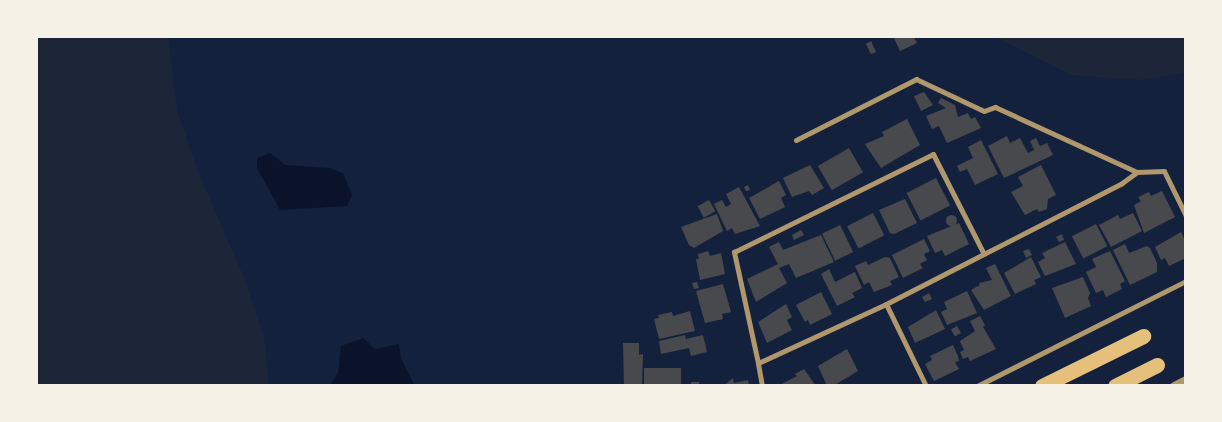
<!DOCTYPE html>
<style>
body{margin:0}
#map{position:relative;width:1222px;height:422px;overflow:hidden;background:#14213d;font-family:"PT Sans Narrow",sans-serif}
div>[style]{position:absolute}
.green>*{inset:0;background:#1d2539}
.water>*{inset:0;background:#0b132b}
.building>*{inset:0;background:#48494c;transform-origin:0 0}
.round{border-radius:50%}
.minor>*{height:5px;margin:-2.5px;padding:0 2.5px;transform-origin:2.5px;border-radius:2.5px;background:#b1986c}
.tertiary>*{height:9px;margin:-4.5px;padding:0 4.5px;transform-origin:4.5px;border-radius:4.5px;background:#b1986c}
.motorway>*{height:15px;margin:-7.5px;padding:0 7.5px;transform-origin:7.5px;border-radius:7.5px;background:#e5c07b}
span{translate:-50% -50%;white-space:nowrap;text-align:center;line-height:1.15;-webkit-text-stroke:5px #f6f1e7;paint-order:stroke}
.frame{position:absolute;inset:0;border:38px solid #f6f1e7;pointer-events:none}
</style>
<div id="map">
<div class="green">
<i style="clip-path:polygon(36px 36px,168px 36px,177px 110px,198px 172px,245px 280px,264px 337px,269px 386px,36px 386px)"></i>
<i style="clip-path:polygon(993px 36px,1186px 36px,1186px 72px,1140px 80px,1072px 75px)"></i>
</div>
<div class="water">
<i style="clip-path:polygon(270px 153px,285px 165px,329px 168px,343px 173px,352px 195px,347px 206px,280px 210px,257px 168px,257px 158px)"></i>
<i style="clip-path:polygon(363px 338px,375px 349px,399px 344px,401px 358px,415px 386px,330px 386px,338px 373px,341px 346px)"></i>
</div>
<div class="building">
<i style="clip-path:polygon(893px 36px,913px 36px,917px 43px,900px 51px)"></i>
<i style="clip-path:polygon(871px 41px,876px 52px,871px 54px,866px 44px)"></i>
<i style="clip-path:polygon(924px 92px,933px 105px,921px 111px,914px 96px)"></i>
<i style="clip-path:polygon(941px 98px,955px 105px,958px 117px,968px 113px,971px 119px,975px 117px,981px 128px,947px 143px,939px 126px,932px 129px,926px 116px,946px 108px,938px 103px)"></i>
<i style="clip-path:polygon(907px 119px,920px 145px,881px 168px,865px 144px,884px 136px,882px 132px)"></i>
<i style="clip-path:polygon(1007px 136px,1010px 143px,1020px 138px,1028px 153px,1034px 150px,1030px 141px,1036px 138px,1040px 146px,1047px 143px,1053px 155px,1004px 178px,988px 146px)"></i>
<i style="clip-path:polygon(981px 140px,998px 174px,975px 185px,967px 169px,960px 172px,957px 166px,973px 158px,968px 147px)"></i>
<i style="left:849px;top:148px;width:28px;height:36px;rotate:60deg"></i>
<i style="clip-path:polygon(810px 165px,824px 188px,812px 195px,809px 191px,792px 197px,783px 178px)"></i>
<i style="clip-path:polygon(1041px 165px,1056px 195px,1048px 199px,1047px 209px,1039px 212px,1037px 209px,1025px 215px,1011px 192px,1023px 186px,1018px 177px)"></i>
<i style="left:936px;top:178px;width:31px;height:33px;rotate:63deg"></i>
<i style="clip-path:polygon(779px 181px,786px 195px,781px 198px,785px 207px,760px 219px,749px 198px)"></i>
<i style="clip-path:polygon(748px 185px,750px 190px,746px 191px,744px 187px)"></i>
<i style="clip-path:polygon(739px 187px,760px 226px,735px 234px,732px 228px,727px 231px,714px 204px,722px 200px,726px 207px,731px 204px,726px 194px)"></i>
<i style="clip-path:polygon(1162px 191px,1175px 217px,1144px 233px,1134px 205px,1141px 201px,1138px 197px,1149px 192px,1151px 196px)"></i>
<i style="clip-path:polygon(905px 199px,917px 223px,894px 234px,890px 233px,879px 210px)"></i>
<i style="left:709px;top:200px;width:13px;height:13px;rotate:61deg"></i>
<i style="left:873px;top:213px;width:25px;height:29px;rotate:63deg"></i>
<i style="clip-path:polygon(1133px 213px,1142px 231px,1111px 247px,1099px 225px,1118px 215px,1120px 219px)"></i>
<i style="clip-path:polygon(717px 214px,723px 231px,694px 248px,689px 245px,681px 227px)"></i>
<i class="round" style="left:945.5px;top:214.5px;width:11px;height:11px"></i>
<i style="clip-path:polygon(959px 223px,969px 244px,945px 256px,942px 250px,935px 253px,927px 236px)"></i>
<i style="left:1096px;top:224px;width:25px;height:27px;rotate:63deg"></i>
<i style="left:840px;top:225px;width:30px;height:20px;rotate:64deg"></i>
<i style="clip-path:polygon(801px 230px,804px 235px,794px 240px,792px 235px)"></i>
<i style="clip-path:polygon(1181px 232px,1186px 243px,1186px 258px,1169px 266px,1165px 258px,1161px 260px,1155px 247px)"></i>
<i style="clip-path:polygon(1062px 234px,1064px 240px,1059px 242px,1056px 237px)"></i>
<i style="clip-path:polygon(821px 235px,834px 262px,796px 278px,789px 264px,779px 268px,787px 283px,756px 302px,747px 279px,778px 264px,769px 247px,779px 242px,783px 250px)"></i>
<i style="clip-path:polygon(924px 239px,930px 251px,924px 254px,927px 260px,920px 264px,923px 268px,903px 278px,892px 255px)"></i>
<i style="clip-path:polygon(1065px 242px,1076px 264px,1045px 276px,1038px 262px,1045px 258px,1042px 253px)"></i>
<i style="clip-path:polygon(1125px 244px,1129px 253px,1147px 246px,1150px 248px,1157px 263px,1157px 272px,1130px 285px,1113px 250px)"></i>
<i style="clip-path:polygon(1029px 249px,1032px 255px,1026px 258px,1023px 251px)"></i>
<i style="clip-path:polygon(708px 251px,710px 256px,721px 253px,725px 274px,700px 280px,696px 259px,699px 259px,698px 254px)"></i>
<i style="clip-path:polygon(1110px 251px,1125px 281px,1120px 284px,1122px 289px,1106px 297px,1103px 290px,1096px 293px,1086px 272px,1096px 267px,1092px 259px)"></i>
<i style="clip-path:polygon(885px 257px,890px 258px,899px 277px,890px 281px,892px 285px,874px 292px,869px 282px,864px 285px,855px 266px,866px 261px,868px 265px)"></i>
<i style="clip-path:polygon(1031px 257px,1041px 277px,1034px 280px,1036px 284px,1015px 294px,1004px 273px)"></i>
<i style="clip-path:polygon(995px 264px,1011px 296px,984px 310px,971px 290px,980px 285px,979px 283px,992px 280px,986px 268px)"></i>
<i style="clip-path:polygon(829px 269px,835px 282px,855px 272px,862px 288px,852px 293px,855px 297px,837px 306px,821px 274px)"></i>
<i style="clip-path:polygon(1083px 277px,1090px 293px,1088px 298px,1091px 306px,1065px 318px,1052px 288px)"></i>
<i style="clip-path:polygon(697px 282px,699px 288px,694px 289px,692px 283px)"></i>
<i style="clip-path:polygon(723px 284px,731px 312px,722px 314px,723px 319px,705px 323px,696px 291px)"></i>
<i style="clip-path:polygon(967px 291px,977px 313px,947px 325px,941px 312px,947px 309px,944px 302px)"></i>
<i style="clip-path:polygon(821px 292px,832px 314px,810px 325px,808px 320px,805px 322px,796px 305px)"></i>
<i style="clip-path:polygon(929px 293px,932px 299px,925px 302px,922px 297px)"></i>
<i style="clip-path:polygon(786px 304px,792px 317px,787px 320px,792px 330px,767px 343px,758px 322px)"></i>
<i style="clip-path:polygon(936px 310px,945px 329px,915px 343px,908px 327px)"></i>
<i style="clip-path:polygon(690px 311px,695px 331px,659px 339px,654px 319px,659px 318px,658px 315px,672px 312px,673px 316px)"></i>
<i style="clip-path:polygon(980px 316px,985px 325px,983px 327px,996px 349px,970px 361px,968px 357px,963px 359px,960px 352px,964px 350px,960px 341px,975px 331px,970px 321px)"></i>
<i style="left:957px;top:326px;width:8px;height:7px;rotate:60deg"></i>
<i style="clip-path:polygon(685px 335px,686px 339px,703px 335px,707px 352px,691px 356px,689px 348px,661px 354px,659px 341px)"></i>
<i style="clip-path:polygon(623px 343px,639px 343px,639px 355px,643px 354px,642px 386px,624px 386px)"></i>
<i style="clip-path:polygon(953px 345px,958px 356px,959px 361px,955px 362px,959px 369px,934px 381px,925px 364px,932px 360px,930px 356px)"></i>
<i style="clip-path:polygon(847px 349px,858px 371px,833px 386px,827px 386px,818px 366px)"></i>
<i style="left:681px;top:368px;width:18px;height:37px;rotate:90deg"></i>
<i style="clip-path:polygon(804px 369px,816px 386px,778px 386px,797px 376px,795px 374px)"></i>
<i style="clip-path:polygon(733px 378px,734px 383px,748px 380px,749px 386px,723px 386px)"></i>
<i style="left:691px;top:382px;width:8px;height:4px"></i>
</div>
<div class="minor">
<i style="left:796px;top:140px;width:135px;rotate:-26.9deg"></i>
<i style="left:916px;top:79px;width:75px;rotate:25.2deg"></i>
<i style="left:984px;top:111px;width:12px;rotate:-20deg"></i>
<i style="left:995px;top:107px;width:156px;rotate:24.6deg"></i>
<i style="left:758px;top:363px;width:114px;rotate:-102.2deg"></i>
<i style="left:734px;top:252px;width:222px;rotate:-26.2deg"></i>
<i style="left:933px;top:154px;width:112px;rotate:63deg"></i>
<i style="left:762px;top:386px;width:23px;rotate:-100deg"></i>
<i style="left:758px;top:363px;width:141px;rotate:-24.7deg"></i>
<i style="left:926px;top:386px;width:91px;rotate:-116deg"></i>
<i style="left:886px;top:304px;width:265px;rotate:-27.1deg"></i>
<i style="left:1122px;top:183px;width:19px;rotate:-36deg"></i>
<i style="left:1137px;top:172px;width:27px;rotate:-2deg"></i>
<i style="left:1164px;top:171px;width:50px;rotate:63.9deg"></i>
<i style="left:977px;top:386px;width:234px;rotate:-26.7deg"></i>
</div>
<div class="tertiary">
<i style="left:1174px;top:386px;width:13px;rotate:-27deg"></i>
</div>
<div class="motorway">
<i style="left:1042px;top:386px;width:113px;rotate:-26.3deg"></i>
<i style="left:1115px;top:386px;width:47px;rotate:-26.6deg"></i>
</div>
<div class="frame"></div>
</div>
